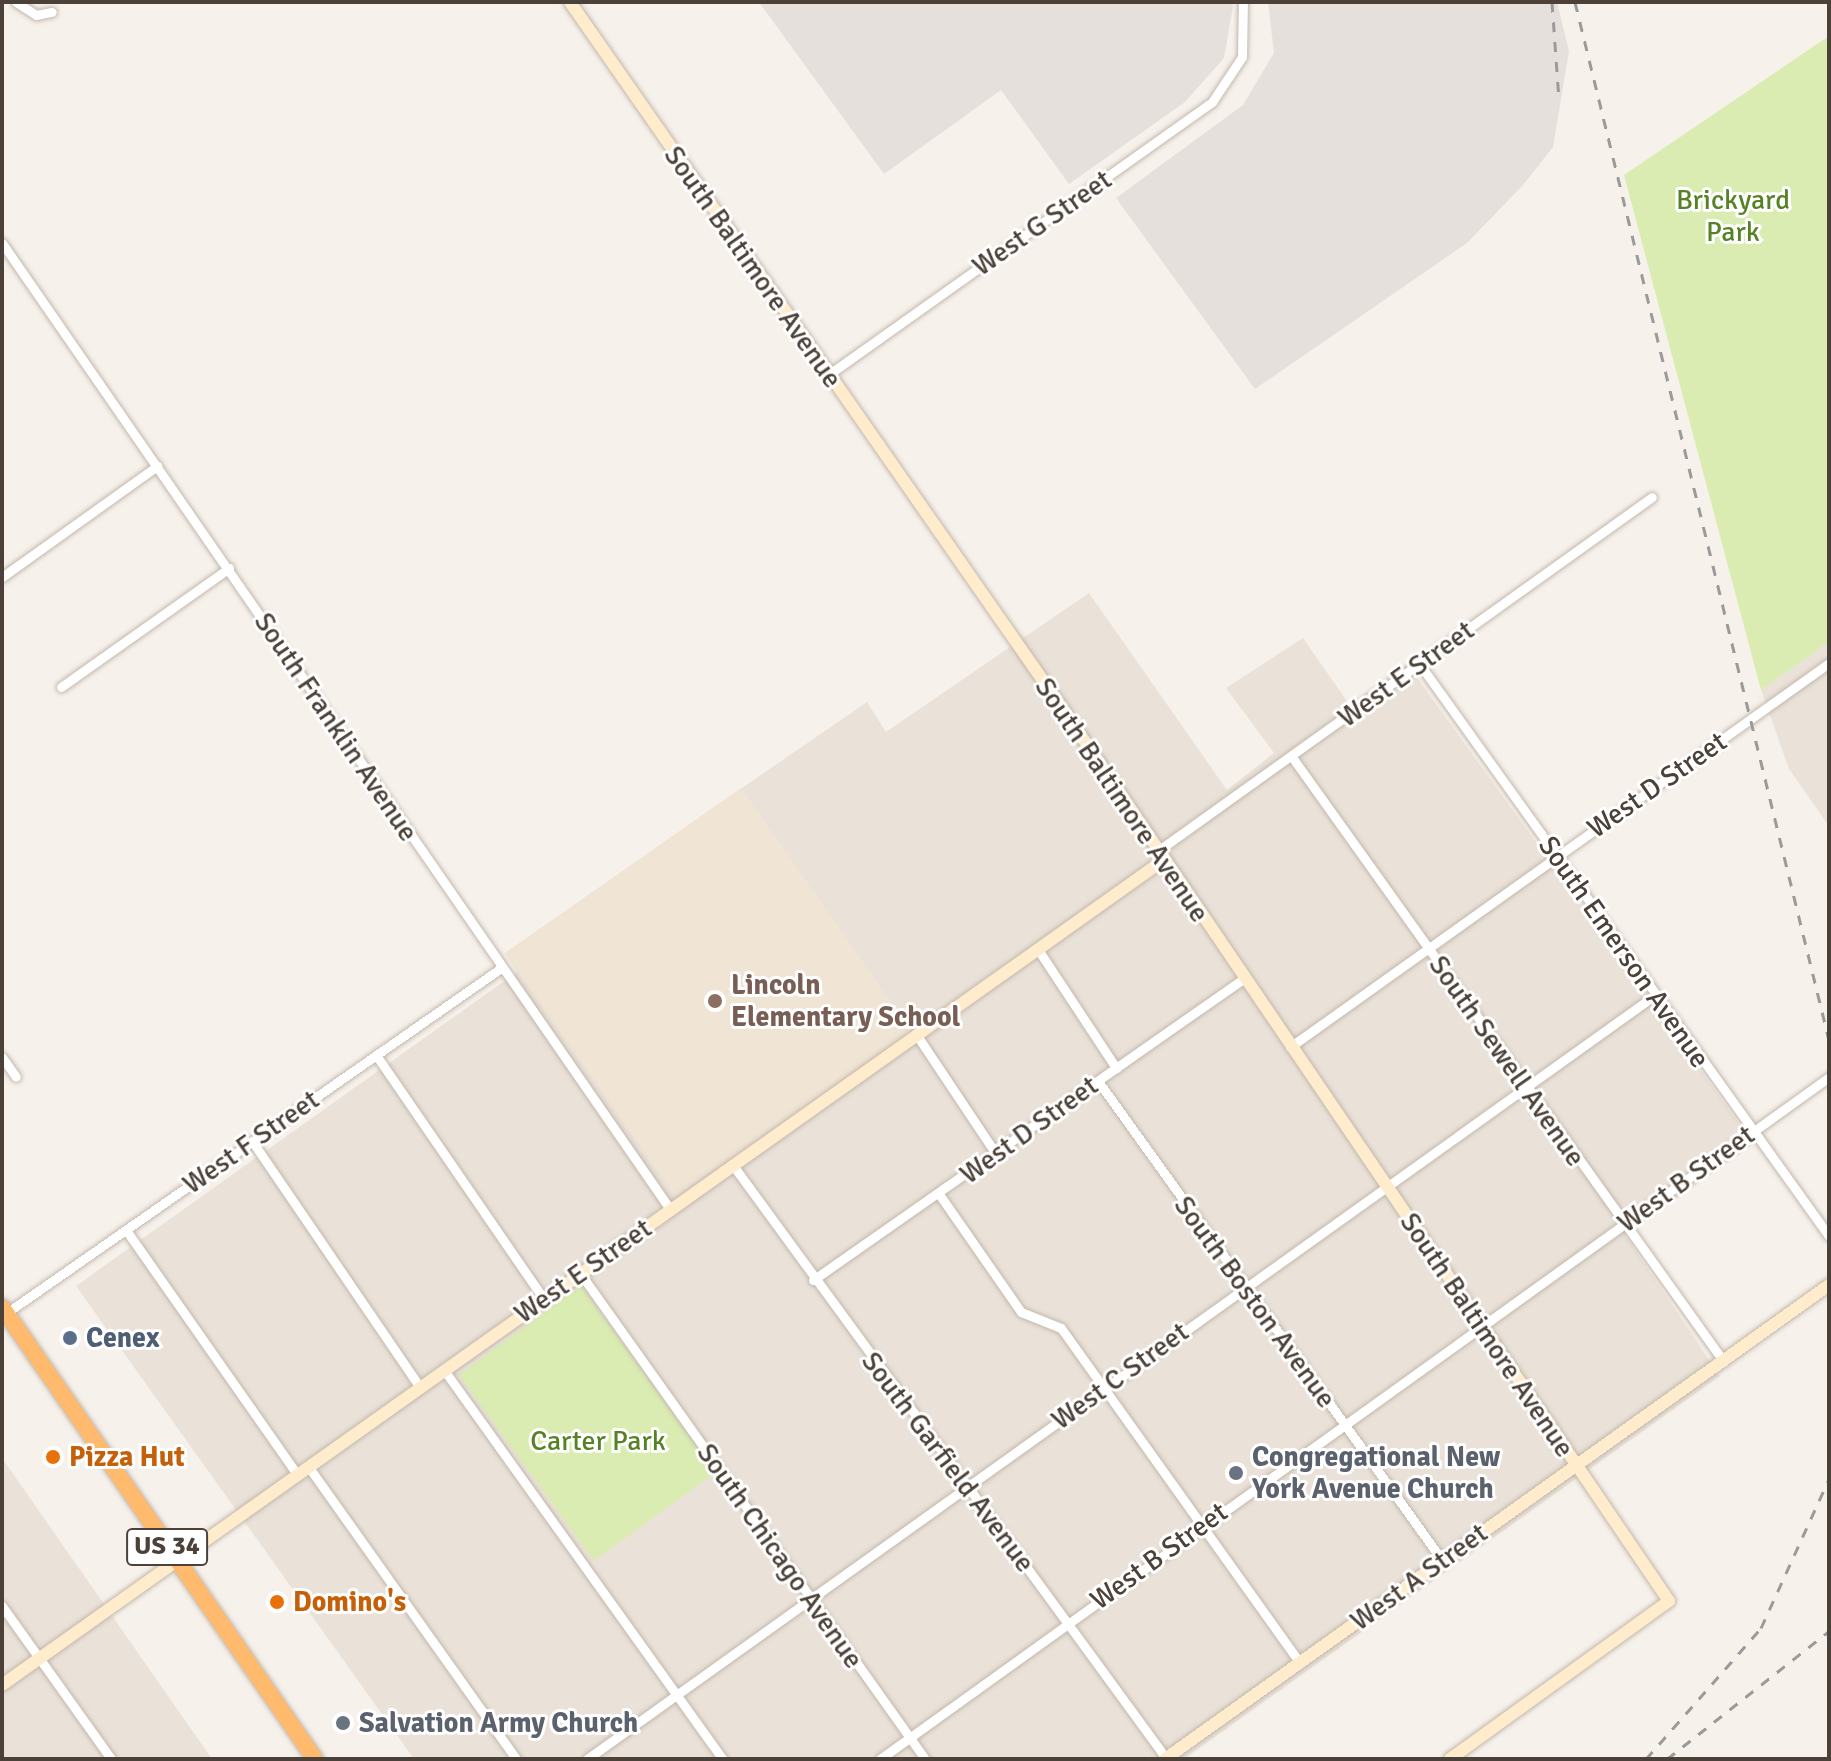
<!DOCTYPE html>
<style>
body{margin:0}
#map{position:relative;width:1831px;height:1761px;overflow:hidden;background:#f6f1eb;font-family:Signika,sans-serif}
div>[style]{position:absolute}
.residential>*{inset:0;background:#eae2d9}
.industrial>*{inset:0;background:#e6e0dc}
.education>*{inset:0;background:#f0e4d4;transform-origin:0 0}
.green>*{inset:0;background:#daecb2;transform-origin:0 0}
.roads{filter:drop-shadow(0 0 2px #c3b8ac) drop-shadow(0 0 2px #c3b8ac)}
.street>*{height:9px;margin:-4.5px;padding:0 4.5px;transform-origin:4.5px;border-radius:4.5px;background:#fff}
.secondary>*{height:12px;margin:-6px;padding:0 6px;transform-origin:6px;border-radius:6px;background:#ffeccc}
.highway>*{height:16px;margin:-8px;padding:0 8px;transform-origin:8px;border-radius:8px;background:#ffba6d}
.rail>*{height:3px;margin-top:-1.5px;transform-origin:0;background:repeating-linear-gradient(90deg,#9a9a9a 0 10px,transparent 0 20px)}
.dots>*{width:22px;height:22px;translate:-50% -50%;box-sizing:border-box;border:4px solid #fff;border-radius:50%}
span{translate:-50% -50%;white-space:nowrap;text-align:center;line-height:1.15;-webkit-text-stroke:6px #fff;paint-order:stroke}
.shield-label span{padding:2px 6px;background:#fff;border:2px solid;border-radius:6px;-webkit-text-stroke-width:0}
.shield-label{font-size:26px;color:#4b4138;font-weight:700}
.park-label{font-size:28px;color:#568226}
.street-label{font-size:28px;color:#4b4138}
.education-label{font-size:28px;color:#785e54;font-weight:700}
.left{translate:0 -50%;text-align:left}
.service-label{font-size:28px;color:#4e5e75;font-weight:700}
.food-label{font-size:28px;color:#c56008;font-weight:700}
.worship-label{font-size:28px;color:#5b616d;font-weight:700}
.frame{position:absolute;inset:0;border:4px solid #4b4138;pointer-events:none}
</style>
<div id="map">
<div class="residential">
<i style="clip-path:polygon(1089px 593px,1227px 790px,1274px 753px,1226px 688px,1303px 638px,1349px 704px,1407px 664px,1754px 1144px,1625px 1235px,1720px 1376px,1184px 1759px,414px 1759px,76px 1286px,517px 972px,505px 953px,742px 788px,867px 702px,886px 732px)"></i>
<i style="clip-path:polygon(1829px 642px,1829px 826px,1789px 769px,1761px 690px)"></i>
<i style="clip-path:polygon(2px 1458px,212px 1759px,2px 1759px)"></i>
</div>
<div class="industrial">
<i style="clip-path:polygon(759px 2px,1232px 2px,1233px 6px,1224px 58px,1185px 102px,1069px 184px,1001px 90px,884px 174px)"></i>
<i style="clip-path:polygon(1268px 2px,1557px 2px,1569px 51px,1553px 147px,1523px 185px,1467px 243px,1255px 389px,1116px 198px,1243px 105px,1274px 53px)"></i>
</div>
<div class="education">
<i style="left:741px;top:788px;width:297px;height:288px;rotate:55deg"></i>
</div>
<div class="green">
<i style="clip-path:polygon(1829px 36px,1829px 642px,1761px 690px,1624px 175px)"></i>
<i style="left:581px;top:1286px;width:230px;height:151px;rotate:54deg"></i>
</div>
<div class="roads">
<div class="street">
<i style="left:16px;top:2px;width:24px;rotate:33deg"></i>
<i style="left:36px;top:15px;width:16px;rotate:-11deg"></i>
<i style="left:2px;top:243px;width:1174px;rotate:55.34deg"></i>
<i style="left:828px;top:375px;width:471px;rotate:-35.4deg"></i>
<i style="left:1212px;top:102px;width:54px;rotate:-56.3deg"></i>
<i style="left:1242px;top:57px;width:55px;rotate:-89deg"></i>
<i style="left:2px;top:577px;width:191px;rotate:-35.6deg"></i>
<i style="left:1421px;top:666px;width:701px;rotate:54.41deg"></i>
<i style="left:61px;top:687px;width:206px;rotate:-35.3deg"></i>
<i style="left:1292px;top:757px;width:743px;rotate:54.47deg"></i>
<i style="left:1159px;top:850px;width:606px;rotate:-35.6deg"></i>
<i style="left:1037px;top:948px;width:144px;rotate:56.6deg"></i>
<i style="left:916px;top:1034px;width:144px;rotate:56.3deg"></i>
<i style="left:1290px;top:1047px;width:662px;rotate:-35.47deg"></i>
<i style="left:376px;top:1055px;width:296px;rotate:55.5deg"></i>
<i style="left:2px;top:1057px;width:24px;rotate:55deg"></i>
<i style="left:1098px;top:1081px;width:590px;rotate:54.32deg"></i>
<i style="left:252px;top:1141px;width:298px;rotate:55.7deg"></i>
<i style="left:732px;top:1164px;width:736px;rotate:53.85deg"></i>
<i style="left:939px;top:1194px;width:144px;rotate:55.2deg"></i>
<i style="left:1021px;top:1312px;width:43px;rotate:21.8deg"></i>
<i style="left:1061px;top:1328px;width:412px;rotate:54.5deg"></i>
<i style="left:126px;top:1230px;width:298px;rotate:55deg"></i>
<i style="left:580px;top:1273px;width:596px;rotate:54.63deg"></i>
<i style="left:813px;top:1280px;width:525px;rotate:-34.99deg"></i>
<i style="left:5px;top:1314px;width:605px;rotate:-34.9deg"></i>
<i style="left:444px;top:1370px;width:478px;rotate:54.4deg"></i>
<i style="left:308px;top:1466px;width:359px;rotate:54.6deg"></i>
<i style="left:2px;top:1606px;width:188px;rotate:54.5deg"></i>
<i style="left:587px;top:1759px;width:1313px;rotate:-35.58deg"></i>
<i style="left:880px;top:1759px;width:1169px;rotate:-35.7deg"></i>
</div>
<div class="secondary">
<i style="left:570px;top:2px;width:853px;rotate:55.12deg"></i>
<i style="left:1058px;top:702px;width:1087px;rotate:55.8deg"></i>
<i style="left:1669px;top:1601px;width:270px;rotate:144.2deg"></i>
<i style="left:2px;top:1685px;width:1426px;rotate:-35.38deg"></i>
<i style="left:1165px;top:1759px;width:816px;rotate:-35.52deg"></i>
</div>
<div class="highway">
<i style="left:2px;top:1307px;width:550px;rotate:55.3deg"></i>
</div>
</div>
<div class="rail">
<i style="left:1552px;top:2px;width:97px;rotate:85.9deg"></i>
<i style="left:1575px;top:2px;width:1069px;rotate:76.25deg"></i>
<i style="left:1646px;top:1759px;width:174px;rotate:-48.7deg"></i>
<i style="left:1761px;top:1628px;width:164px;rotate:-65.5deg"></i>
<i style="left:1667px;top:1759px;width:206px;rotate:-38.3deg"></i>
</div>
<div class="dots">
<i style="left:715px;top:1001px;background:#8d6e63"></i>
<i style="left:70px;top:1338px;background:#5c6f8a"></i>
<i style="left:53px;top:1457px;background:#e8710a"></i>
<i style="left:1236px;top:1473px;background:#6b7280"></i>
<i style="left:277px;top:1602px;background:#e8710a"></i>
<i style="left:343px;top:1723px;background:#6b7280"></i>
</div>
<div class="shield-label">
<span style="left:167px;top:1547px">US 34</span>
</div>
<div class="park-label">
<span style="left:1733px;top:216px">Brickyard<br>Park</span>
<span style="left:598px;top:1441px">Carter Park</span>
</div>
<div class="street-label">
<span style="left:1042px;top:223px;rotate:-35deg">West G Street</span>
<span style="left:753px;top:267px;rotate:55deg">South Baltimore Avenue</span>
<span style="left:1406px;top:674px;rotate:-36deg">West E Street</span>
<span style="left:336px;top:727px;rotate:56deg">South Franklin Avenue</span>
<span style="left:1657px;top:785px;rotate:-35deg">West D Street</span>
<span style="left:1122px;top:800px;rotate:56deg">South Baltimore Avenue</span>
<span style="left:1624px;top:952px;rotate:55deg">South Emerson Avenue</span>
<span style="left:1507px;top:1061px;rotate:55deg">South Sewell Avenue</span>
<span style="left:1029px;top:1130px;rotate:-36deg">West D Street</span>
<span style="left:251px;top:1142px;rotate:-35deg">West F Street</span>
<span style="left:1686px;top:1179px;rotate:-36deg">West B Street</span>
<span style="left:583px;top:1271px;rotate:-35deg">West E Street</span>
<span style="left:1255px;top:1302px;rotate:54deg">South Boston Avenue</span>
<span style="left:1487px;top:1335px;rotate:56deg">South Baltimore Avenue</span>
<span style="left:1120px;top:1376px;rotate:-36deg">West C Street</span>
<span style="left:948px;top:1462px;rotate:53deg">South Garfield Avenue</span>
<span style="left:780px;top:1556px;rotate:55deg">South Chicago Avenue</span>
<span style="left:1159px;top:1556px;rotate:-36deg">West B Street</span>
<span style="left:1419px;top:1577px;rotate:-36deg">West A Street</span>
</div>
<div class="education-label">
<span class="left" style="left:731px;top:1001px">Lincoln<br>Elementary School</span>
</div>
<div class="service-label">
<span class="left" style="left:86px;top:1338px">Cenex</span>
</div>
<div class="food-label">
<span class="left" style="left:69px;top:1457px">Pizza Hut</span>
<span class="left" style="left:293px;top:1602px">Domino's</span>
</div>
<div class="worship-label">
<span class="left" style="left:1252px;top:1473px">Congregational New<br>York Avenue Church</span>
<span class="left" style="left:359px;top:1723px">Salvation Army Church</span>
</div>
<div class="frame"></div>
</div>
